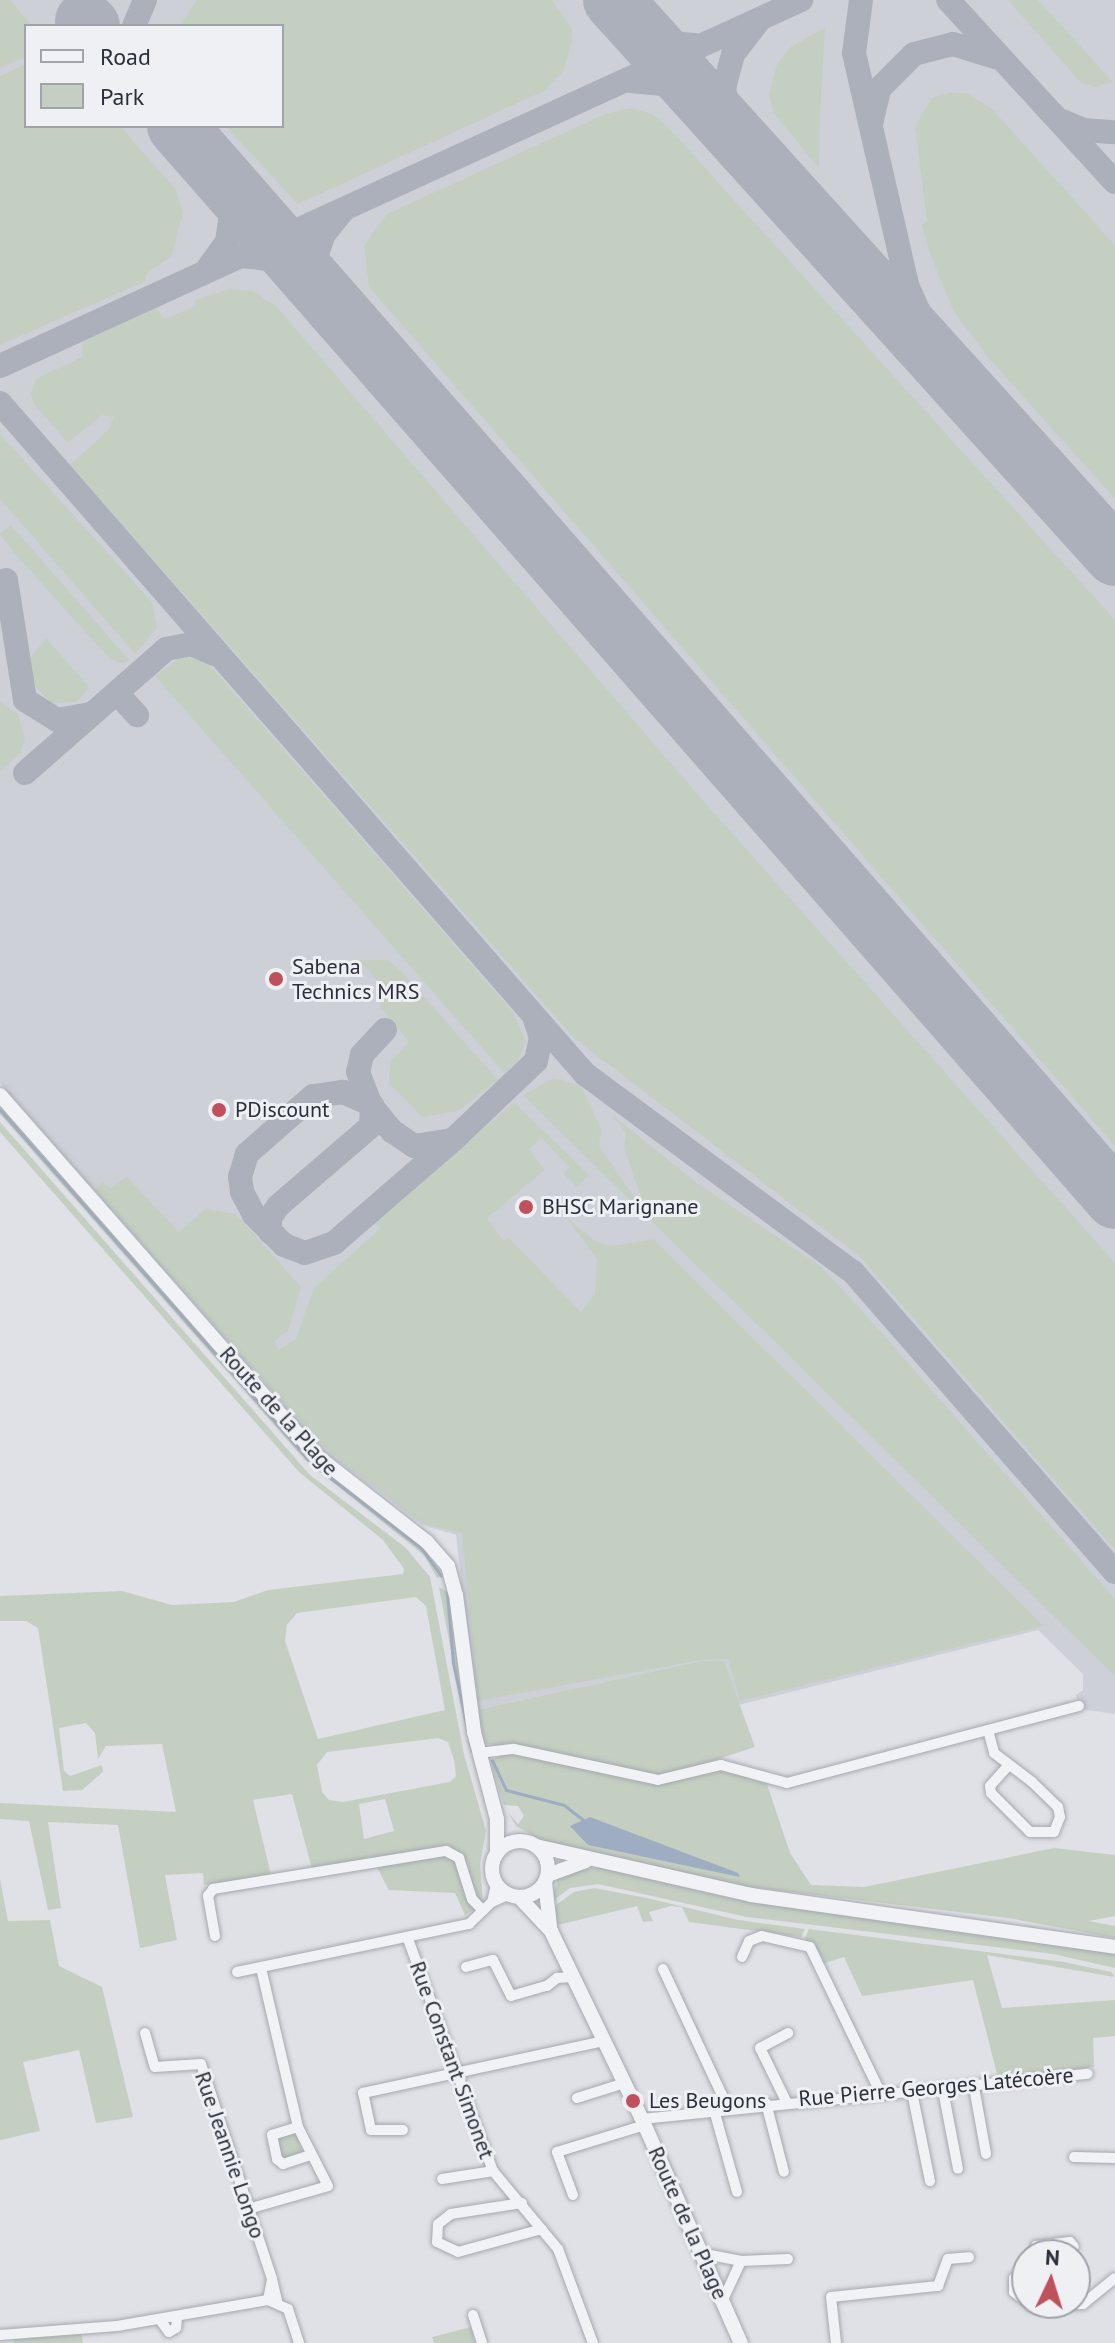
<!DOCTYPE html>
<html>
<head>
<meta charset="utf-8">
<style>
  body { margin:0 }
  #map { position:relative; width:1115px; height:2343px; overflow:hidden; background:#dfe1e6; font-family:"PT Sans",sans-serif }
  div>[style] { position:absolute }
  .built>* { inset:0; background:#cdd0d7 }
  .green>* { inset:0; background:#c4cfc1 }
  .water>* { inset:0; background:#9eadc2 }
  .stream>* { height:3px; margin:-1.5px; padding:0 1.5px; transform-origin:1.5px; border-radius:1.5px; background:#9eadc2 }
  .taxiway>* { height:24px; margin:-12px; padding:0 12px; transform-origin:12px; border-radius:12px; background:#acb0ba }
  .runway>* { height:60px; margin:-30px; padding:0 30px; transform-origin:30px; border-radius:30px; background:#acb0ba }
  .roads { filter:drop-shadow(0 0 2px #a5a8af) drop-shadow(0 0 2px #a5a8af) }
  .minor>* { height:10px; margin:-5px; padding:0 5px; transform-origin:5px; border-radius:5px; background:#f1f2f5 }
  .tertiary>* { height:14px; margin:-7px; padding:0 7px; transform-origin:7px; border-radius:7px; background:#f1f2f5 }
  .tertiary>.ring { margin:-7px; padding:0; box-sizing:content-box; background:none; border:14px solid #f1f2f5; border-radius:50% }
  .dots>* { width:22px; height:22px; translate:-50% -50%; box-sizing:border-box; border:4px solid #eef0f4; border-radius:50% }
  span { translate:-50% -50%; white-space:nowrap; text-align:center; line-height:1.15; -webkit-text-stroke:6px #eef0f4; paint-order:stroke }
  .poi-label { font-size:22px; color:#2a2f3b }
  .left { translate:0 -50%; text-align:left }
  .street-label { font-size:22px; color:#2a2f3b }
  .legend { position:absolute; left:24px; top:24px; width:260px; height:104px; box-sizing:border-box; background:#eef0f4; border:2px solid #a0a3aa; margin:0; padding:10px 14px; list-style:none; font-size:24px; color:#2a2f3b }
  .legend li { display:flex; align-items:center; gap:16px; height:40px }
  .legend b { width:40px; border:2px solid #a0a3aa }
  .north { position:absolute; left:1011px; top:2239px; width:80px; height:80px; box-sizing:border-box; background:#eef0f4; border:2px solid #a0a3aa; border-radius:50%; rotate:4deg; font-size:22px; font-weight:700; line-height:32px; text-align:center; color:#2a2f3b }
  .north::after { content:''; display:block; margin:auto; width:28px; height:36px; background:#be515c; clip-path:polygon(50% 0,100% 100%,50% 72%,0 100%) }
</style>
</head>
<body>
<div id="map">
  <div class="built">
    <div style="clip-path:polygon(evenodd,0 0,1115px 0,1115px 1714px,1080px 1709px,1076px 1695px,1083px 1690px,1083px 1674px,1038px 1630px,739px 1705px,724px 1662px,701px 1661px,476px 1710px,456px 1535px,422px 1525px,318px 1446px,265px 1383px,269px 1379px,262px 1371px,257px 1375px,0 1083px,0 0,26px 26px,282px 26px,282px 126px,26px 126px,26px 26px)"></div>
  </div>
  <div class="green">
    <div style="clip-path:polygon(0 0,10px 0,32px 26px,26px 26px,26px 57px,0 68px)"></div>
    <div style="clip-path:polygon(197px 0,552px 0,572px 28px,572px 40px,564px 70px,544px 91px,298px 204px,225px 126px,282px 126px,282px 26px,179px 26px)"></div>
    <div style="clip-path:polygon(1008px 0,1038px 0,1113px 82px,1095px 87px,1081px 83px)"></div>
    <div style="clip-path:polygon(825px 28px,820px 114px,819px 169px,774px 113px,769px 95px,777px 64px,792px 46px)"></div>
    <div style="clip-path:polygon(26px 64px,26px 126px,120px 126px,175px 188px,183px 212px,172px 255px,145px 275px,146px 281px,0 345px,0 76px)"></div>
    <div style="clip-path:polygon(949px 93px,966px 93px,990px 107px,1115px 245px,1115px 499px,987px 356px,953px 310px,929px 251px,922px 225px,927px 221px,915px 126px,932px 98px)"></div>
    <div style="clip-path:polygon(630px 108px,652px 114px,668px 127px,1115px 620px,1115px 1146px,369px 287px,364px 246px,387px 214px,605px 114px)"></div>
    <div style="clip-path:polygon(229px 289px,253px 291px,276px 306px,706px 804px,1115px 1263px,1115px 1550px,859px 1256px,574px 1038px,70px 465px,108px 430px,114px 417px,102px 415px,68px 443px,34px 404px,31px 394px,36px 379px,82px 357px,83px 342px,157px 308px,164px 319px,196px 306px,195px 300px)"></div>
    <div style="clip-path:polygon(0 434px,152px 602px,157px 628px,135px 654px,0 499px)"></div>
    <div style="clip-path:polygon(11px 525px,129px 660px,123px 664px,109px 658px,16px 555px,0 534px)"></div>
    <div style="clip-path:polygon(46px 638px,89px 687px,77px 702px,51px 703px,32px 683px,30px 659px)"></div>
    <div style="clip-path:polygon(182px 656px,207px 662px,513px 1012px,526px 1042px,518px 1061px,504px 1073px,155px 676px)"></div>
    <div style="clip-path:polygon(0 702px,18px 714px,25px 739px,20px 754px,0 771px)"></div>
    <div style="clip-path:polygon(359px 960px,388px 960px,402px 972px,498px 1080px,458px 1111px,422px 1117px,389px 1084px,390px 1062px,409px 1042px,380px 1006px,385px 990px)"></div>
    <div style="clip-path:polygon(554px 1078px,581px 1086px,602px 1130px,599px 1145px,634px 1197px,643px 1202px,624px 1148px,626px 1133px,612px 1115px,697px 1183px,819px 1265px,858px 1306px,1115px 1599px,1115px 1676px,523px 1095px)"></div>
    <div style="clip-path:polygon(514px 1102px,589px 1175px,577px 1187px,564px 1174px,569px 1167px,542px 1138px,529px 1149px,545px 1170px,487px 1218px,504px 1241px,509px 1238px,581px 1312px,595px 1294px,597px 1259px,566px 1217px,596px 1242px,612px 1246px,654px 1239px,1043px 1626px,740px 1701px,728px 1659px,700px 1660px,478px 1701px,462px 1533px,423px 1524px,319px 1443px,95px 1190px,103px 1182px,111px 1188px,127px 1177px,179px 1232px,206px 1209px,236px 1214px,301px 1287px,288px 1331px,275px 1341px,278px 1350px,296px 1339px,314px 1288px,380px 1229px,376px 1223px)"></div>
    <div style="clip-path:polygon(0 1103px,329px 1473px,422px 1546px,443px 1576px,437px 1578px,424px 1555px,305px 1460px,0 1114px)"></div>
    <div style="clip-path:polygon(evenodd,0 1122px,310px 1475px,406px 1548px,430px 1577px,464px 1754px,486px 1831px,480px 1864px,483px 1903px,465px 1915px,455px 1893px,389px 1890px,372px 1858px,312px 1869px,292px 1794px,253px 1800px,271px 1875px,204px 1885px,203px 1873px,165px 1875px,177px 1940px,140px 1948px,118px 1825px,48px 1822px,61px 1908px,48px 1910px,29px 1821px,0 1819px,0 1803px,176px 1812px,162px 1744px,106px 1746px,98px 1759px,95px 1733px,86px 1723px,59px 1728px,64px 1771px,70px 1776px,102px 1765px,103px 1772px,82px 1790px,63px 1791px,38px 1628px,26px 1621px,0 1621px,0 1596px,122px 1591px,172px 1605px,234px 1602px,268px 1590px,403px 1574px,404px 1569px,383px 1540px,299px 1472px,0 1132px,0 1122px,416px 1597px,426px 1606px,445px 1710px,318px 1739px,285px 1641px,287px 1625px,297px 1613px,416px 1597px,0 1122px,438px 1738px,448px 1742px,454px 1760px,456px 1776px,450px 1782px,343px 1802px,329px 1800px,322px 1792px,317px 1765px,327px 1752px,438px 1738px,0 1122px,385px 1799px,394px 1831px,364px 1839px,359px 1804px,385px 1799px)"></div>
    <div style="clip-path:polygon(439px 1587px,449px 1593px,474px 1750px,470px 1752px)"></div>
    <div style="clip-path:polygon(701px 1661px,724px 1661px,755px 1747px,669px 1775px,653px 1775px,482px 1743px,476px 1710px)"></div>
    <div style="clip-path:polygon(507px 1752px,652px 1783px,720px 1769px,767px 1784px,790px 1853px,811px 1885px,864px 1887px,1054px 1848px,1115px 1855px,1115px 1916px,1089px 1921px,1115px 1926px,1115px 1938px,1008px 1918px,749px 1887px,547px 1843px,516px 1826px,508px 1812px,518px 1824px,524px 1816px,518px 1806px,504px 1805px,490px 1761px)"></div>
    <div style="clip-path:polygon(602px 1868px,738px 1900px,1115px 1953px,1115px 1968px,1053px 1954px,747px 1917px,598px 1884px,570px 1888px,551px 1902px,559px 1876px,575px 1869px)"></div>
    <div style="clip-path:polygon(0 1879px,8px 1921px,50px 1920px,59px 1966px,102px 1987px,133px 2117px,96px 2123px,79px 2050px,23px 2062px,40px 2131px,0 2140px)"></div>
    <div style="clip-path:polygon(594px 1888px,647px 1898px,738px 1920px,805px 1929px,801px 1937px,689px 1922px,682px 1907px,671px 1906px,649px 1912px,653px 1921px,643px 1922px,637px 1906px,558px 1925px,552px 1908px,574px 1892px)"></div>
    <div style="clip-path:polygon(809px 1929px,1064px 1962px,1111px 1972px,1115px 1977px,987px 1955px,1002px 2008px,1115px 2000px,1115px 2036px,1093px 2038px,1094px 2067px,998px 2078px,973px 1980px,862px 1996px,844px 1957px,822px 1964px,805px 1938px)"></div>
    <div style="clip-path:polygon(297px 2133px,302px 2154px,282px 2160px,275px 2137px)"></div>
    <div style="clip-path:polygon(471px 2327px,475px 2343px,434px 2343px,432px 2337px)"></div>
    <div style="clip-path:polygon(81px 2333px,83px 2343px,14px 2343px,13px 2337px)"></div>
  </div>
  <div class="water">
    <div style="clip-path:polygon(590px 1817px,738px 1873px,740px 1877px,588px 1845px,570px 1826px)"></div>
  </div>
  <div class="stream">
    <div style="left:0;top:1110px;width:469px;rotate:48.6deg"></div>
    <div style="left:310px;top:1462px;width:140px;rotate:37.8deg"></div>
    <div style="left:421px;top:1548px;width:34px;rotate:54deg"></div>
    <div style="left:447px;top:1593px;width:70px;rotate:85.1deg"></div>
    <div style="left:453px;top:1663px;width:90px;rotate:77.8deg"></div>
    <div style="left:492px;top:1760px;width:33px;rotate:65deg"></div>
    <div style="left:506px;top:1790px;width:60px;rotate:14.5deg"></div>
    <div style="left:564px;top:1805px;width:24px;rotate:38deg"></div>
  </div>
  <div class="taxiway">
    <div style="left:861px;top:0;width:53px;rotate:97.5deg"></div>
    <div style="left:854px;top:53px;width:238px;rotate:77.1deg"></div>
    <div style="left:907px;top:285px;width:57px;rotate:66.1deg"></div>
    <div style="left:930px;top:337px;width:85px;rotate:54.1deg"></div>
    <div style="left:948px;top:0;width:247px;rotate:47.5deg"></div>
    <div style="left:632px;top:21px;width:35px;rotate:37deg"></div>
    <div style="left:660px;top:42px;width:37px;rotate:5deg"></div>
    <div style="left:134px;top:26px;width:28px;rotate:-67deg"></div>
    <div style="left:631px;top:81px;width:42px;rotate:5.4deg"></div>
    <div style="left:673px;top:85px;width:32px;rotate:28deg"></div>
    <div style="left:701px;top:100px;width:25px;rotate:45deg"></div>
    <div style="left:872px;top:120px;width:32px;rotate:-77deg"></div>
    <div style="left:879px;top:89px;width:49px;rotate:-45deg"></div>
    <div style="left:914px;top:54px;width:40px;rotate:-14.4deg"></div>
    <div style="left:953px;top:44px;width:44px;rotate:17.2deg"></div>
    <div style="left:1060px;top:120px;width:25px;rotate:23deg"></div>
    <div style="left:1083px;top:130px;width:32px;rotate:4deg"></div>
    <div style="left:748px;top:153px;width:40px;rotate:-118deg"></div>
    <div style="left:729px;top:118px;width:30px;rotate:-99deg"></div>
    <div style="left:724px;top:88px;width:35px;rotate:-75deg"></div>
    <div style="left:733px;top:54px;width:39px;rotate:-52deg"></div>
    <div style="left:243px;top:256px;width:40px;rotate:7.1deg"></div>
    <div style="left:283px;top:261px;width:41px;rotate:36deg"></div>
    <div style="left:208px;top:268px;width:32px;rotate:-54deg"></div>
    <div style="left:227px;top:242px;width:30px;rotate:-82deg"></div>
    <div style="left:231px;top:212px;width:29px;rotate:-104deg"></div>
    <div style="left:224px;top:184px;width:24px;rotate:-125deg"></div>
    <div style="left:327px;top:298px;width:17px;rotate:-118deg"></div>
    <div style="left:319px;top:283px;width:29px;rotate:-94deg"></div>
    <div style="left:317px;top:254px;width:21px;rotate:-71deg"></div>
    <div style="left:324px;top:234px;width:28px;rotate:-51deg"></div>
    <div style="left:0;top:366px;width:881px;rotate:-24.56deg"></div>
    <div style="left:0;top:403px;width:890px;rotate:48.92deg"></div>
    <div style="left:585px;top:1074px;width:333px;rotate:36.5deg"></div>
    <div style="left:853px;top:1272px;width:398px;rotate:48.9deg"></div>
    <div style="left:6px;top:580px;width:121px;rotate:81deg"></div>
    <div style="left:25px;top:700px;width:38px;rotate:32deg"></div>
    <div style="left:57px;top:720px;width:35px;rotate:-10deg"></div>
    <div style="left:117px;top:693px;width:30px;rotate:48deg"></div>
    <div style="left:25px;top:773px;width:188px;rotate:-41.3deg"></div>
    <div style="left:166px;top:649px;width:25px;rotate:-11deg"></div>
    <div style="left:191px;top:644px;width:26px;rotate:23deg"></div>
    <div style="left:385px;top:1030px;width:34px;rotate:133deg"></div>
    <div style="left:362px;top:1055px;width:17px;rotate:103deg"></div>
    <div style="left:358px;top:1072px;width:34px;rotate:69deg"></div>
    <div style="left:370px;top:1104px;width:35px;rotate:51deg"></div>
    <div style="left:392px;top:1131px;width:27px;rotate:34deg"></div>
    <div style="left:414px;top:1146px;width:38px;rotate:-9deg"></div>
    <div style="left:370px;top:1104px;width:30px;rotate:-156deg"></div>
    <div style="left:343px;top:1092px;width:30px;rotate:172deg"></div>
    <div style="left:313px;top:1096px;width:88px;rotate:138.7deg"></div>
    <div style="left:247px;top:1154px;width:24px;rotate:107deg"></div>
    <div style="left:240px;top:1177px;width:15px;rotate:82deg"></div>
    <div style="left:242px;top:1192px;width:26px;rotate:62deg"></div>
    <div style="left:254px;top:1215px;width:42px;rotate:45deg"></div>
    <div style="left:284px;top:1245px;width:22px;rotate:21deg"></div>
    <div style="left:305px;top:1253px;width:31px;rotate:-19deg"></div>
    <div style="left:334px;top:1243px;width:159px;rotate:-40.9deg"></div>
    <div style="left:454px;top:1139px;width:113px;rotate:-43.6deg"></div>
    <div style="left:536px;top:1061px;width:25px;rotate:-78deg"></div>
    <div style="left:541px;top:1037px;width:18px;rotate:-109deg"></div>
    <div style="left:270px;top:1232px;width:14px;rotate:-90deg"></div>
    <div style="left:270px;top:1218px;width:14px;rotate:-56deg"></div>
    <div style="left:278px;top:1206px;width:123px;rotate:-40.7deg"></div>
    <div style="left:371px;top:1126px;width:21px;rotate:-87deg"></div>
  </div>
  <div class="runway">
    <div style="left:613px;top:0;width:749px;rotate:47.92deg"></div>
    <div style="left:85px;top:21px;width:7px;rotate:45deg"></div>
    <div style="left:177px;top:126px;width:1425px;rotate:48.84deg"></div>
  </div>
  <div class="roads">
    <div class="minor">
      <div style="left:988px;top:1730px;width:24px;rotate:75deg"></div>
      <div style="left:994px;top:1753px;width:48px;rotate:37.3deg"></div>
      <div style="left:1032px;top:1782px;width:36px;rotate:44deg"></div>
      <div style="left:1058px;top:1807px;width:10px;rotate:79deg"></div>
      <div style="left:1060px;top:1817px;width:16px;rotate:112deg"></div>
      <div style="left:1054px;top:1832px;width:24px;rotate:180deg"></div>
      <div style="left:1030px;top:1832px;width:55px;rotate:-135deg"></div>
      <div style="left:991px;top:1793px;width:7px;rotate:-98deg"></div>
      <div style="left:990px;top:1786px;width:28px;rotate:-48deg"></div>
      <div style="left:479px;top:1753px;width:35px;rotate:-7deg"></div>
      <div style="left:514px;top:1749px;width:147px;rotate:12.1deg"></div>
      <div style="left:658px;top:1780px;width:65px;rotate:-13.4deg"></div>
      <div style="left:721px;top:1765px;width:68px;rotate:15.3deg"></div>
      <div style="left:787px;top:1783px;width:302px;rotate:-14.8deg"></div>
      <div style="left:496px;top:1885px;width:17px;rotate:103deg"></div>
      <div style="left:492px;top:1902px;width:17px;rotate:-24deg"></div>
      <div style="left:215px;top:1936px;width:41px;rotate:-99.9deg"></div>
      <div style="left:208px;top:1896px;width:9px;rotate:-54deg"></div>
      <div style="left:213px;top:1889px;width:236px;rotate:-9.3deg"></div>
      <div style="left:446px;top:1851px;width:15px;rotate:28deg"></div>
      <div style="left:459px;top:1858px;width:43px;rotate:72.4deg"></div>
      <div style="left:472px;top:1899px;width:16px;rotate:47deg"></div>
      <div style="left:408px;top:1939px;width:247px;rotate:69.9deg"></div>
      <div style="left:493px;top:2171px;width:102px;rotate:50.2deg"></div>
      <div style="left:558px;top:2249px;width:100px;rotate:69.6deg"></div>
      <div style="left:742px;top:1957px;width:17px;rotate:-66deg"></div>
      <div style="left:749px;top:1941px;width:14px;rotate:-21deg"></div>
      <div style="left:762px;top:1936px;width:49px;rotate:12.9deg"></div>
      <div style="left:810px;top:1947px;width:163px;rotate:64.2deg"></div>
      <div style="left:466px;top:1967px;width:28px;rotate:-15deg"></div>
      <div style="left:493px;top:1960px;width:40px;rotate:63.4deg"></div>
      <div style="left:511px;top:1996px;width:37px;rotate:-16deg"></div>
      <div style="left:547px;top:1986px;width:13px;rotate:-39deg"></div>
      <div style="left:557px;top:1978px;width:17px;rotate:-3deg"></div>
      <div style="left:663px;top:1969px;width:153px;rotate:64.9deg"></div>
      <div style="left:237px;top:1972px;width:237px;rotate:-11.7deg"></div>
      <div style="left:469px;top:1924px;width:32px;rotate:-44deg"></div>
      <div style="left:145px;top:2033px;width:35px;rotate:74deg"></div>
      <div style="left:155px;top:2067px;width:46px;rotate:-3.7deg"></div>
      <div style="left:201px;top:2064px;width:226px;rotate:71.7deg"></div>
      <div style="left:974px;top:2087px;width:68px;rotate:79.8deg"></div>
      <div style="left:943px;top:2090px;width:80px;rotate:79.2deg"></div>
      <div style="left:912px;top:2092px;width:91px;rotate:78.6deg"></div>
      <div style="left:577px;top:2098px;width:50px;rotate:-17.4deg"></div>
      <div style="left:786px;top:2101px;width:59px;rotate:-116.1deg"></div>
      <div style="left:760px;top:2048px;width:32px;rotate:-28deg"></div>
      <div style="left:766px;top:2103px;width:71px;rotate:75.4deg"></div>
      <div style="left:714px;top:2110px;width:85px;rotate:74.3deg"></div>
      <div style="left:642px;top:2119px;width:448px;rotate:-5.8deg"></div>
      <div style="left:298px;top:2127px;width:27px;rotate:163deg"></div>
      <div style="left:272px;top:2135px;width:25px;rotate:78deg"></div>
      <div style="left:277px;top:2159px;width:8px;rotate:40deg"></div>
      <div style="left:283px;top:2164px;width:29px;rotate:-18deg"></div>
      <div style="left:403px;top:2130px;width:32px;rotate:180deg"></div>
      <div style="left:371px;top:2130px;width:38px;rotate:-102deg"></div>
      <div style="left:363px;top:2093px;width:247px;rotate:-12.2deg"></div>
      <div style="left:1074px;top:2157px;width:41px;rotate:1.4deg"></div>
      <div style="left:442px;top:2179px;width:52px;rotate:-8.9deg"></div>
      <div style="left:573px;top:2195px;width:46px;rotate:-110.4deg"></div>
      <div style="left:557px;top:2152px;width:92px;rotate:-17.1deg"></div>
      <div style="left:522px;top:2203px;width:72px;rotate:171.2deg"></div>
      <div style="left:451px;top:2214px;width:16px;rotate:142deg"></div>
      <div style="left:438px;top:2224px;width:18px;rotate:93deg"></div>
      <div style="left:437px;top:2242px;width:23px;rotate:25deg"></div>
      <div style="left:458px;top:2252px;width:87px;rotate:-15.3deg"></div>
      <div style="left:248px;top:2209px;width:83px;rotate:-16deg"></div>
      <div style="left:328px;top:2186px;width:66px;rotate:-117deg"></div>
      <div style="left:298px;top:2127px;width:163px;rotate:-103.1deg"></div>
      <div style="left:700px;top:2253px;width:42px;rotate:11deg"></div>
      <div style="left:741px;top:2261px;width:47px;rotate:-2.4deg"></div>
      <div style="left:1036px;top:2255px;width:9px;rotate:-90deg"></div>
      <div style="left:1036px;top:2246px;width:34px;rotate:-7deg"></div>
      <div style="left:1070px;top:2242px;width:6px;rotate:51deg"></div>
      <div style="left:1027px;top:2272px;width:14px;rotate:155deg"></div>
      <div style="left:1014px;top:2278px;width:14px;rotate:90deg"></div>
      <div style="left:1014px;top:2292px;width:23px;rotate:38deg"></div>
      <div style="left:1032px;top:2306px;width:51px;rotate:-2.2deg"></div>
      <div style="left:1083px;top:2304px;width:41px;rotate:-39.1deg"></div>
      <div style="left:268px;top:2300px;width:21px;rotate:-79deg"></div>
      <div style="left:272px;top:2279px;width:23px;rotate:77deg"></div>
      <div style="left:722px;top:2302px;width:45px;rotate:-65.1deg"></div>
      <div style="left:473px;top:2315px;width:29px;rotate:72deg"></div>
      <div style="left:160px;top:2320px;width:15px;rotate:53deg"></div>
      <div style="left:169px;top:2332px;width:8px;rotate:-30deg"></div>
      <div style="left:176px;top:2328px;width:10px;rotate:-84deg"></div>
      <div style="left:0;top:2335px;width:117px;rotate:-4.4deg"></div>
      <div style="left:117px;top:2326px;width:153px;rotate:-9.8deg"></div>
      <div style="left:268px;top:2300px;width:22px;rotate:24deg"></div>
      <div style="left:288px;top:2309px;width:36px;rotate:72deg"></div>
      <div style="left:836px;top:2343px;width:46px;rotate:-96.2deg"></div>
      <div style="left:831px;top:2297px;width:108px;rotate:-5.9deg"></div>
      <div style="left:938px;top:2286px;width:29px;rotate:-70deg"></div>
      <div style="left:948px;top:2259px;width:21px;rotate:-5deg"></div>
    </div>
    <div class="tertiary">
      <div style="left:0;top:1095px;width:480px;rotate:48.7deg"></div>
      <div style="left:317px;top:1456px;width:140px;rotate:38deg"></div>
      <div style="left:427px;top:1542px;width:32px;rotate:49deg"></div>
      <div style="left:448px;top:1566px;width:30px;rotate:75deg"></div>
      <div style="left:456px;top:1595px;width:138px;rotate:82.5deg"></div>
      <div style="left:474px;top:1732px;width:90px;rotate:75.2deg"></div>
      <div style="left:497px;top:1819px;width:34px;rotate:90deg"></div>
      <div class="ring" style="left:492px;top:1841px;width:42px;height:42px"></div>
      <div style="left:536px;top:1846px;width:221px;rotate:12.8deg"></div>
      <div style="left:751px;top:1895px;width:368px;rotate:8.1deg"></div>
      <div style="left:548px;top:1875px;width:40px;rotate:-20.2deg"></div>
      <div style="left:545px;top:1882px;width:44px;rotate:83.5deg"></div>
      <div style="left:519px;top:1897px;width:47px;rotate:46.7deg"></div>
      <div style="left:551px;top:1931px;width:209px;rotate:64.2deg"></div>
      <div style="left:642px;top:2119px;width:245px;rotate:66.2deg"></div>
    </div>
  </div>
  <div class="dots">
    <div style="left:276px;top:979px;background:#be515c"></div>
    <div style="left:219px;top:1110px;background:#be515c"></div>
    <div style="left:526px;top:1207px;background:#be515c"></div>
    <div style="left:633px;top:2101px;background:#be515c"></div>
  </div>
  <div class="poi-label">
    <span class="left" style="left:292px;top:979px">Sabena<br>Technics MRS</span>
    <span class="left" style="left:235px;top:1110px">PDiscount</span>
    <span class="left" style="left:542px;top:1207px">BHSC Marignane</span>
    <span class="left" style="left:649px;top:2101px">Les Beugons</span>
  </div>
  <div class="street-label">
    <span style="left:279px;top:1411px;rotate:48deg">Route de la Plage</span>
    <span style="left:452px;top:2060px;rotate:70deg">Rue Constant Simonet</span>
    <span style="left:936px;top:2087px;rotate:-5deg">Rue Pierre Georges Latécoère</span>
    <span style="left:230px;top:2155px;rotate:71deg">Rue Jeannie Longo</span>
    <span style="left:688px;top:2223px;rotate:66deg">Route de la Plage</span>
  </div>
  <ul class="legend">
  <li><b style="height:10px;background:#f1f2f5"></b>Road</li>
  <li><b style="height:22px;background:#c4cfc1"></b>Park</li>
  </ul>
  <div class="north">N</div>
</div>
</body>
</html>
